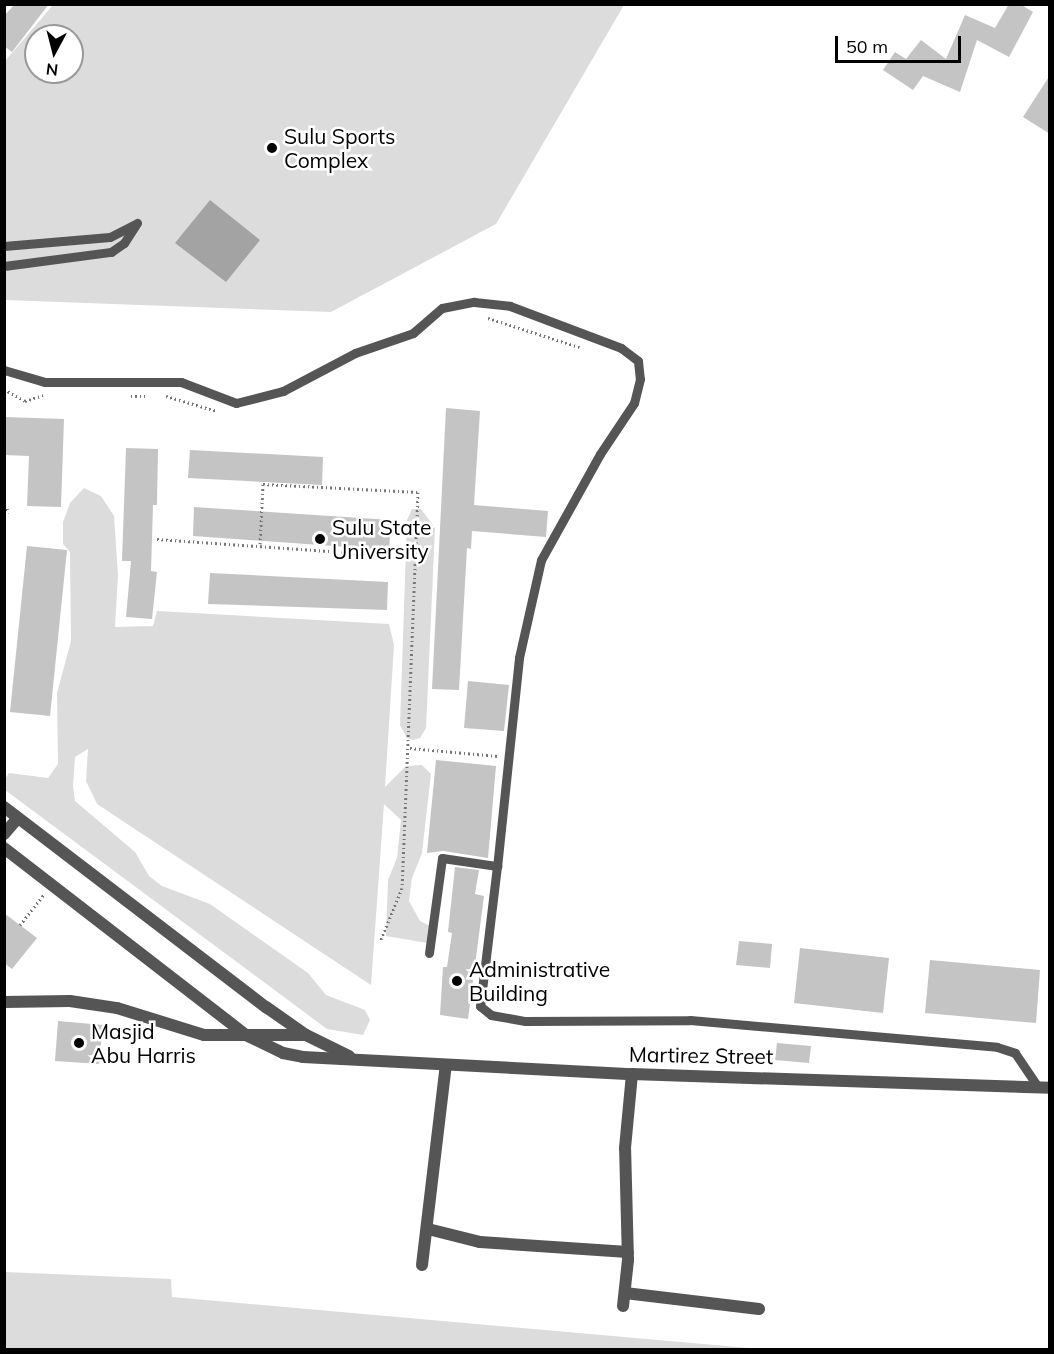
<!DOCTYPE html>
<html>
<head>
<meta charset="utf-8">
<style>
  body { margin:0 }
  #map { position:relative; width:1054px; height:1354px; overflow:hidden; background:#fff; font-family:Mulish,sans-serif }
  div>[style] { position:absolute }
  .green>* { inset:0; background:#dcdcdc }
  .water>* { inset:0; background:#a3a3a3 }
  .building>* { inset:0; background:#c4c4c4 }
  .path>* { height:3px; margin-top:-1.5px; transform-origin:0; background:repeating-linear-gradient(90deg,#777 0 1.5px,transparent 0 4.5px) }
  .service>* { height:9px; margin:-4.5px; padding:0 4.5px; transform-origin:4.5px; border-radius:4.5px; background:#555 }
  .minor>* { height:12px; margin:-6px; padding:0 6px; transform-origin:6px; border-radius:6px; background:#555 }
  .dots>* { width:16px; height:16px; translate:-50% -50%; box-sizing:border-box; border:3px solid #fff; border-radius:50% }
  span { translate:-50% -50%; white-space:nowrap; text-align:center; line-height:1.15; -webkit-text-stroke:5px #fff; paint-order:stroke }
  .poi-label { font-size:21px; color:#000 }
  .left { translate:0 -50%; text-align:left }
  .street-label { font-size:21px; color:#000 }
  .frame { position:absolute; inset:0; border:6px solid #000; pointer-events:none }
  .north { position:absolute; left:24px; top:24px; width:60px; height:60px; box-sizing:border-box; background:#fff; border:2px solid #999; border-radius:50%; rotate:187deg; font-size:16px; font-weight:700; line-height:24px; text-align:center; color:#000 }
  .north::after { content:''; display:block; margin:auto; width:21px; height:27px; background:#000; clip-path:polygon(50% 0,100% 100%,50% 72%,0 100%) }
  .scale { position:absolute; left:835px; top:36px; width:126px; height:27px; box-sizing:border-box; border:3px solid #000; border-top:0; padding-left:8px; font-size:18px; line-height:21px; white-space:nowrap; color:#000; -webkit-text-stroke:4px #fff; paint-order:stroke }
</style>
</head>
<body>
<div id="map">
  <div class="green">
    <div style="clip-path:polygon(evenodd,53px 5px,624px 5px,496px 224px,331px 312px,5px 300px,5px 61px,53px 5px,36px 36px,72px 36px,72px 72px,36px 72px,36px 36px)"></div>
    <div style="clip-path:polygon(84px 488px,101px 496px,114px 516px,118px 575px,115px 627px,153px 626px,157px 611px,389px 624px,394px 645px,385px 787px,406px 766px,422px 765px,431px 774px,422px 853px,412px 878px,409px 901px,420px 921px,434px 928px,433px 944px,386px 936px,388px 880px,397px 858px,401px 820px,384px 804px,371px 985px,97px 804px,86px 781px,88px 749px,75px 757px,73px 786px,75px 801px,135px 852px,149px 876px,162px 886px,210px 904px,308px 973px,326px 995px,365px 1010px,370px 1020px,363px 1035px,327px 1029px,5px 790px,5px 779px,9px 773px,48px 778px,58px 764px,57px 693px,71px 641px,70px 552px,63px 544px,63px 522px,70px 503px)"></div>
    <div style="clip-path:polygon(412px 509px,421px 509px,435px 528px,426px 728px,420px 738px,413px 740px,407px 738px,400px 725px,407px 520px)"></div>
    <div style="clip-path:polygon(5px 1272px,171px 1279px,172px 1297px,760px 1349px,5px 1349px)"></div>
  </div>
  <div class="water">
    <div style="clip-path:polygon(210px 200px,260px 240px,226px 282px,175px 243px)"></div>
  </div>
  <div class="building">
    <div style="clip-path:polygon(15px 4px,49px 4px,12px 52px,4px 46px,4px 16px)"></div>
    <div style="clip-path:polygon(1009px 4px,1020px 4px,1033px 12px,1009px 57px,977px 40px,960px 92px,923px 76px,913px 90px,883px 70px,895px 52px,906px 59px,921px 40px,946px 59px,965px 15px,995px 28px)"></div>
    <div style="clip-path:polygon(1050px 75px,1050px 134px,1023px 117px)"></div>
    <div style="clip-path:polygon(446px 408px,480px 411px,474px 505px,548px 511px,546px 537px,472px 531px,471px 549px,467px 548px,459px 690px,432px 689px)"></div>
    <div style="clip-path:polygon(4px 417px,64px 419px,61px 507px,27px 506px,29px 456px,4px 455px)"></div>
    <div style="clip-path:polygon(126px 448px,158px 449px,157px 505px,153px 505px,151px 571px,157px 572px,152px 619px,126px 617px,131px 561px,122px 561px)"></div>
    <div style="clip-path:polygon(190px 450px,323px 457px,322px 485px,188px 478px)"></div>
    <div style="clip-path:polygon(194px 507px,391px 520px,389px 550px,193px 536px)"></div>
    <div style="clip-path:polygon(27px 546px,67px 550px,50px 716px,10px 712px)"></div>
    <div style="clip-path:polygon(210px 573px,388px 582px,387px 610px,208px 604px)"></div>
    <div style="clip-path:polygon(468px 681px,509px 685px,504px 731px,464px 728px)"></div>
    <div style="clip-path:polygon(436px 760px,496px 766px,488px 858px,443px 851px,427px 853px)"></div>
    <div style="clip-path:polygon(455px 867px,479px 870px,475px 894px,484px 896px,468px 1019px,440px 1015px,443px 967px,447px 967px,452px 933px,448px 932px)"></div>
    <div style="clip-path:polygon(4px 913px,37px 938px,12px 969px,4px 963px)"></div>
    <div style="clip-path:polygon(739px 941px,772px 944px,770px 968px,736px 965px)"></div>
    <div style="clip-path:polygon(800px 948px,889px 958px,883px 1013px,794px 1003px)"></div>
    <div style="clip-path:polygon(930px 960px,1040px 970px,1036px 1023px,925px 1013px)"></div>
    <div style="clip-path:polygon(58px 1021px,103px 1025px,99px 1064px,55px 1061px)"></div>
    <div style="clip-path:polygon(777px 1043px,811px 1046px,809px 1063px,775px 1060px)"></div>
  </div>
  <div class="path">
    <div style="left:488px;top:318px;width:96px;rotate:17.7deg"></div>
    <div style="left:4px;top:389px;width:24px;rotate:30deg"></div>
    <div style="left:25px;top:401px;width:19px;rotate:-18deg"></div>
    <div style="left:131px;top:396px;width:14px"></div>
    <div style="left:166px;top:396px;width:53px;rotate:16.4deg"></div>
    <div style="left:4px;top:505px;width:9px;rotate:54deg"></div>
    <div style="left:157px;top:539px;width:257px;rotate:4deg"></div>
    <div style="left:260px;top:544px;width:60px;rotate:-87.1deg"></div>
    <div style="left:263px;top:484px;width:155px;rotate:3deg"></div>
    <div style="left:418px;top:492px;width:396px;rotate:92.3deg"></div>
    <div style="left:402px;top:888px;width:58px;rotate:112.2deg"></div>
    <div style="left:410px;top:748px;width:88px;rotate:5.2deg"></div>
    <div style="left:20px;top:925px;width:39px;rotate:-52deg"></div>
  </div>
  <div class="service">
    <div style="left:4px;top:246px;width:106px;rotate:-4.9deg"></div>
    <div style="left:110px;top:237px;width:28px;rotate:-27deg"></div>
    <div style="left:4px;top:266px;width:108px;rotate:-7.5deg"></div>
    <div style="left:111px;top:252px;width:16px;rotate:-35deg"></div>
    <div style="left:124px;top:243px;width:24px;rotate:-57deg"></div>
    <div style="left:4px;top:370px;width:43px;rotate:16.3deg"></div>
    <div style="left:45px;top:382px;width:136px"></div>
    <div style="left:181px;top:382px;width:59px;rotate:20.9deg"></div>
    <div style="left:236px;top:403px;width:49px;rotate:-14.3deg"></div>
    <div style="left:283px;top:391px;width:81px;rotate:-27.8deg"></div>
    <div style="left:355px;top:353px;width:61px;rotate:-19deg"></div>
    <div style="left:413px;top:333px;width:38px;rotate:-41deg"></div>
    <div style="left:442px;top:308px;width:33px;rotate:-11deg"></div>
    <div style="left:474px;top:302px;width:36px;rotate:6deg"></div>
    <div style="left:510px;top:306px;width:119px;rotate:20.7deg"></div>
    <div style="left:621px;top:348px;width:21px;rotate:37deg"></div>
    <div style="left:638px;top:361px;width:18px;rotate:84deg"></div>
    <div style="left:640px;top:379px;width:25px;rotate:104deg"></div>
    <div style="left:634px;top:403px;width:61px;rotate:123.7deg"></div>
    <div style="left:600px;top:454px;width:121px;rotate:119.1deg"></div>
    <div style="left:541px;top:560px;width:100px;rotate:102.7deg"></div>
    <div style="left:519px;top:658px;width:209px;rotate:96deg"></div>
    <div style="left:429px;top:953px;width:96px;rotate:-82.2deg"></div>
    <div style="left:442px;top:858px;width:56px;rotate:8.3deg"></div>
    <div style="left:497px;top:866px;width:141px;rotate:96.9deg"></div>
    <div style="left:480px;top:1006px;width:14px;rotate:39deg"></div>
    <div style="left:491px;top:1015px;width:35px;rotate:10deg"></div>
    <div style="left:525px;top:1021px;width:165px;rotate:-0.3deg"></div>
    <div style="left:690px;top:1020px;width:308px;rotate:5deg"></div>
    <div style="left:997px;top:1047px;width:19px;rotate:18deg"></div>
    <div style="left:1015px;top:1053px;width:41px;rotate:55.9deg"></div>
  </div>
  <div class="minor">
    <div style="left:4px;top:807px;width:330px;rotate:37.4deg"></div>
    <div style="left:266px;top:1007px;width:49px;rotate:35deg"></div>
    <div style="left:306px;top:1035px;width:48px;rotate:26deg"></div>
    <div style="left:4px;top:834px;width:21px;rotate:-49deg"></div>
    <div style="left:4px;top:848px;width:306px;rotate:37.7deg"></div>
    <div style="left:246px;top:1035px;width:41px;rotate:25.9deg"></div>
    <div style="left:283px;top:1053px;width:20px;rotate:11deg"></div>
    <div style="left:303px;top:1057px;width:329px;rotate:3deg"></div>
    <div style="left:632px;top:1074px;width:418px;rotate:1.9deg"></div>
    <div style="left:4px;top:1002px;width:66px;rotate:-0.9deg"></div>
    <div style="left:70px;top:1001px;width:48px;rotate:8.5deg"></div>
    <div style="left:117px;top:1008px;width:91px;rotate:17.2deg"></div>
    <div style="left:204px;top:1035px;width:102px"></div>
    <div style="left:428px;top:1229px;width:54px;rotate:14deg"></div>
    <div style="left:480px;top:1242px;width:148px;rotate:3.9deg"></div>
    <div style="left:422px;top:1265px;width:201px;rotate:-83.2deg"></div>
    <div style="left:625px;top:1293px;width:135px;rotate:6.8deg"></div>
    <div style="left:623px;top:1306px;width:46px;rotate:-83.8deg"></div>
    <div style="left:628px;top:1260px;width:112px;rotate:-91.5deg"></div>
    <div style="left:625px;top:1148px;width:74px;rotate:-84.6deg"></div>
  </div>
  <div class="dots">
    <div style="left:272px;top:148px;background:#000"></div>
    <div style="left:320px;top:539px;background:#000"></div>
    <div style="left:457px;top:981px;background:#000"></div>
    <div style="left:79px;top:1043px;background:#000"></div>
  </div>
  <div class="poi-label">
    <span class="left" style="left:284px;top:148px">Sulu Sports<br>Complex</span>
    <span class="left" style="left:332px;top:539px">Sulu State<br>University</span>
    <span class="left" style="left:469px;top:981px">Administrative<br>Building</span>
    <span class="left" style="left:91px;top:1043px">Masjid<br>Abu Harris</span>
  </div>
  <div class="street-label">
    <span style="left:701px;top:1055px;rotate:1deg">Martirez Street</span>
  </div>
  <div class="frame"></div>
  <div class="north">N</div>
  <div class="scale">50 m</div>
</div>
</body>
</html>
